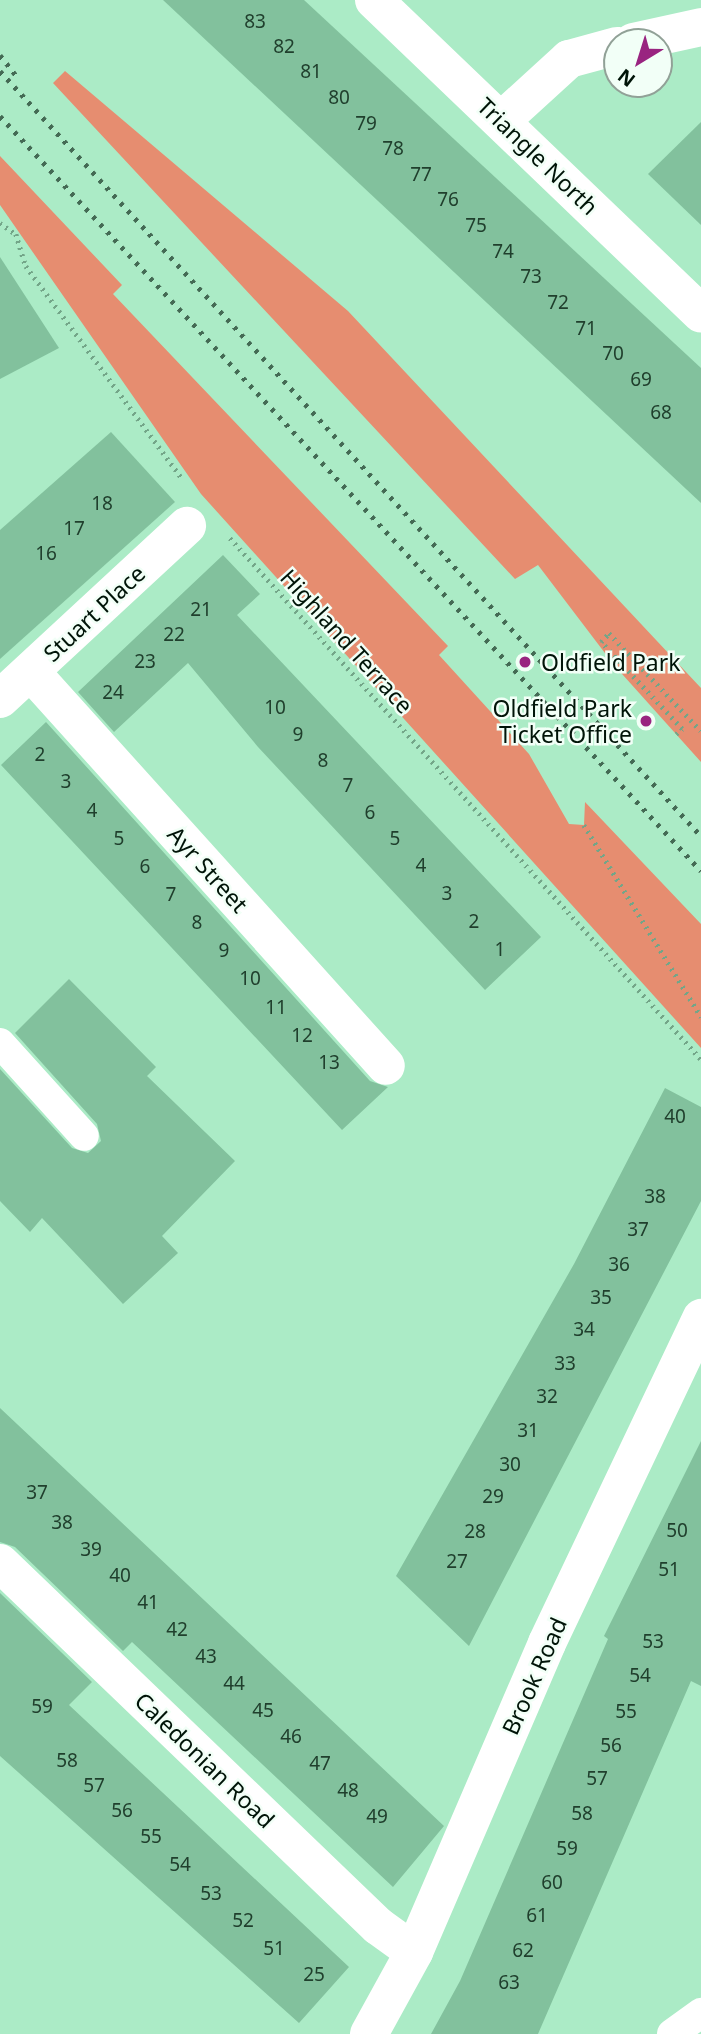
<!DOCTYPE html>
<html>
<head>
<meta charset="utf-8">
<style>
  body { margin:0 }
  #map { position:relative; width:701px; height:2034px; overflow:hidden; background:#abebc6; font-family:"Noto Sans",sans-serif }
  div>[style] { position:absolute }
  .green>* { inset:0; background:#e68d70 }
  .building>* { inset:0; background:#82c19d }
  .path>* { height:4.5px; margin-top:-2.25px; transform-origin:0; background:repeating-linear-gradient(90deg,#73a588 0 2px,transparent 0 7px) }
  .service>* { height:30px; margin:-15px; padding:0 15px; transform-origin:15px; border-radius:15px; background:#fff }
  .minor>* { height:38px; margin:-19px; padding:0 19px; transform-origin:19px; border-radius:19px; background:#fff }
  .rail>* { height:5px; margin-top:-2.5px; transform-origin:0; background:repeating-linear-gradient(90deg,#446a54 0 3.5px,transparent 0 10.5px) }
  .dots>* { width:19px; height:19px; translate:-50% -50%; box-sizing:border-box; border:4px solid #f2fff7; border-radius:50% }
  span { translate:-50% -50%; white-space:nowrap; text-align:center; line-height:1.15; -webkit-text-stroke:5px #f2fff7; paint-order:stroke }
  .number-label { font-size:19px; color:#203f2d }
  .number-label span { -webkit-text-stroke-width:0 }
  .street-label { font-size:23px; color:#001408 }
  .poi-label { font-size:23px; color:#001408 }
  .left { translate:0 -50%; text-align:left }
  .right { translate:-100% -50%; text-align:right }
  .north { position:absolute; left:603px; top:28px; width:70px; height:70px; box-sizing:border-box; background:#f2fff7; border:2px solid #91a197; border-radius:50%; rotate:218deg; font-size:19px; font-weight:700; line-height:28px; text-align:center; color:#001408 }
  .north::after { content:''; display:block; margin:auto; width:24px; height:32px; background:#992480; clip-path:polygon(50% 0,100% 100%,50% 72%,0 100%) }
</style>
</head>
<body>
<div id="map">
  <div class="green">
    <div style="clip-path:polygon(65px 71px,348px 311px,701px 688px,701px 762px,614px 665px,538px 565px,515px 579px,53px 83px)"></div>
    <div style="clip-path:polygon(0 156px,122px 285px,113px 294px,448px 646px,439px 655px,529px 754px,569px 824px,584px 825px,585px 802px,701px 924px,701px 1048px,201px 494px,0 205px)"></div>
  </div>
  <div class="building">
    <div style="clip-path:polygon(163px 0,304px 0,701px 368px,701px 503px)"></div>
    <div style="clip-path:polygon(701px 122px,701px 225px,648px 174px)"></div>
    <div style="clip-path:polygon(0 257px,59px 348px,0 379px)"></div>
    <div style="clip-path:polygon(111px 432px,175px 502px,0 659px,0 530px)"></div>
    <div style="clip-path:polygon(223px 555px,260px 594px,237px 615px,541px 937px,485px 990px,258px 747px,188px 663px,114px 732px,78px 692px)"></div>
    <div style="clip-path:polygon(46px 722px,370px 1081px,388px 1087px,342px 1130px,1px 765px)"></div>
    <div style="clip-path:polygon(69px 979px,156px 1067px,147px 1076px,235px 1161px,162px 1236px,178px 1253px,123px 1304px,42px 1218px,30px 1232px,0 1201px,0 1069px,72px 1148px,88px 1153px,101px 1141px,97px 1124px,15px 1033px)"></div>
    <div style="clip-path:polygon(665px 1088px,701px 1107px,701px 1201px,469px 1646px,396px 1576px,574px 1264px)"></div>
    <div style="clip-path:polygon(0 1408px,444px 1826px,393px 1887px,132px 1642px,123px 1651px,15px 1547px,0 1542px)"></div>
    <div style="clip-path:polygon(701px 1441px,701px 1686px,691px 1681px,538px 2034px,431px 2034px,460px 1981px,608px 1639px,604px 1636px)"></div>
    <div style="clip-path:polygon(0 1593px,92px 1682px,69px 1705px,349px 1967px,299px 2023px,0 1756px)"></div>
  </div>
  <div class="path">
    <div style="left:0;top:223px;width:19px;rotate:35deg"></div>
    <div style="left:16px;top:234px;width:34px;rotate:73deg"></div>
    <div style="left:26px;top:266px;width:265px;rotate:53.7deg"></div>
    <div style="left:230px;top:538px;width:702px;rotate:47.89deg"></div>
    <div style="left:676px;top:734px;width:8px;rotate:-40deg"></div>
    <div style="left:682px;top:729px;width:119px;rotate:-133deg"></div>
    <div style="left:601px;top:642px;width:12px;rotate:-48deg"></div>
    <div style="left:609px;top:633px;width:134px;rotate:46.8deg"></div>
    <div style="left:584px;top:825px;width:225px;rotate:58.6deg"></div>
  </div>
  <div class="service">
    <div style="left:0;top:1043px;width:125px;rotate:47.9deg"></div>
    <div style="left:672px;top:2034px;width:36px;rotate:-36deg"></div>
  </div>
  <div class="minor">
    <div style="left:374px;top:0;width:453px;rotate:43.8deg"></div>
    <div style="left:633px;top:42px;width:70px;rotate:-12.4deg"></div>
    <div style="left:501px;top:121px;width:92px;rotate:-42.4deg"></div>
    <div style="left:569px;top:59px;width:50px;rotate:-15.2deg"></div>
    <div style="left:31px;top:672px;width:530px;rotate:47.98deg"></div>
    <div style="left:0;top:699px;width:255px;rotate:-42.8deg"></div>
    <div style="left:0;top:1563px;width:524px;rotate:43.84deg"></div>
    <div style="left:378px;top:1926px;width:44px;rotate:35.8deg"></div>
    <div style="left:369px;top:2034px;width:94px;rotate:-61.2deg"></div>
    <div style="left:414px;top:1952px;width:336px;rotate:-66.7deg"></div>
    <div style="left:547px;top:1643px;width:360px;rotate:-64.6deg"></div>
  </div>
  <div class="rail">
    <div style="left:0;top:55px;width:28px;rotate:52deg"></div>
    <div style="left:0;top:71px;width:1038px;rotate:47.5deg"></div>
    <div style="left:0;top:116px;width:1030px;rotate:47.12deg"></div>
  </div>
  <div class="dots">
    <div style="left:525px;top:662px;background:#992480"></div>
    <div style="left:646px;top:721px;background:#992480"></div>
  </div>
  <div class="number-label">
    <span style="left:255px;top:22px">83</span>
    <span style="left:284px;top:47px">82</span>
    <span style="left:311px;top:72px">81</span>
    <span style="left:339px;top:98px">80</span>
    <span style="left:366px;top:124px">79</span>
    <span style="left:393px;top:149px">78</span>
    <span style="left:421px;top:175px">77</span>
    <span style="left:448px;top:200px">76</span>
    <span style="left:476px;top:226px">75</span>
    <span style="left:503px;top:252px">74</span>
    <span style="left:531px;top:277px">73</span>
    <span style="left:558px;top:303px">72</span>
    <span style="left:586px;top:329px">71</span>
    <span style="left:613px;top:354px">70</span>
    <span style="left:641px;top:380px">69</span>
    <span style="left:661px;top:413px">68</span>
    <span style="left:102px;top:504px">18</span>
    <span style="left:74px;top:529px">17</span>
    <span style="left:46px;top:554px">16</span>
    <span style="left:201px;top:610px">21</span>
    <span style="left:174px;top:635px">22</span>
    <span style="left:145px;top:662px">23</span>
    <span style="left:113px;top:693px">24</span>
    <span style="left:275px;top:708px">10</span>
    <span style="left:298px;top:735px">9</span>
    <span style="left:40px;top:755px">2</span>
    <span style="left:323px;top:761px">8</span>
    <span style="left:66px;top:782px">3</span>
    <span style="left:348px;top:786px">7</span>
    <span style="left:92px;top:811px">4</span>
    <span style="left:370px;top:813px">6</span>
    <span style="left:119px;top:839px">5</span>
    <span style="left:395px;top:839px">5</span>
    <span style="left:421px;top:866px">4</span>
    <span style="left:145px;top:867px">6</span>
    <span style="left:447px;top:894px">3</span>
    <span style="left:171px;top:895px">7</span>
    <span style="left:474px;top:922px">2</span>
    <span style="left:197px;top:923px">8</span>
    <span style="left:500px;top:950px">1</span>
    <span style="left:224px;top:951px">9</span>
    <span style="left:250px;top:979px">10</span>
    <span style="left:276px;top:1008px">11</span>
    <span style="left:302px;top:1036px">12</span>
    <span style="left:329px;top:1063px">13</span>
    <span style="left:675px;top:1117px">40</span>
    <span style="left:655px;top:1197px">38</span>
    <span style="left:638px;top:1230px">37</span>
    <span style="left:619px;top:1265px">36</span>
    <span style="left:601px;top:1298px">35</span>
    <span style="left:584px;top:1330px">34</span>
    <span style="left:565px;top:1364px">33</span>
    <span style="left:547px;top:1397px">32</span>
    <span style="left:528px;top:1431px">31</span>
    <span style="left:510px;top:1465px">30</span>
    <span style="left:37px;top:1493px">37</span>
    <span style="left:493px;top:1497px">29</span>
    <span style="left:62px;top:1523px">38</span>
    <span style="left:677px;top:1531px">50</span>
    <span style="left:475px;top:1532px">28</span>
    <span style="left:91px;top:1550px">39</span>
    <span style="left:457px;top:1562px">27</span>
    <span style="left:669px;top:1570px">51</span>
    <span style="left:120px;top:1576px">40</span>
    <span style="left:148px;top:1603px">41</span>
    <span style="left:177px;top:1630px">42</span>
    <span style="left:653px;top:1642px">53</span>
    <span style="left:206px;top:1657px">43</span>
    <span style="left:640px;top:1676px">54</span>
    <span style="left:234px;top:1684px">44</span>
    <span style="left:42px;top:1707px">59</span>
    <span style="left:263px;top:1711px">45</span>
    <span style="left:626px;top:1712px">55</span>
    <span style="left:291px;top:1737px">46</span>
    <span style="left:611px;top:1746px">56</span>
    <span style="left:67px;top:1761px">58</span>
    <span style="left:320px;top:1764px">47</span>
    <span style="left:597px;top:1779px">57</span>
    <span style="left:94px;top:1786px">57</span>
    <span style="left:348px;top:1791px">48</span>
    <span style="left:122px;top:1811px">56</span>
    <span style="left:582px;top:1814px">58</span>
    <span style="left:377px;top:1817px">49</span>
    <span style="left:151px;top:1837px">55</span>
    <span style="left:567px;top:1849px">59</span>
    <span style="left:180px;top:1865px">54</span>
    <span style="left:552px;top:1883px">60</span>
    <span style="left:211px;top:1894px">53</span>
    <span style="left:537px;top:1916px">61</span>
    <span style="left:243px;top:1921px">52</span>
    <span style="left:274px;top:1949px">51</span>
    <span style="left:523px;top:1951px">62</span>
    <span style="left:314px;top:1975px">25</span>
    <span style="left:509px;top:1983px">63</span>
  </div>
  <div class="street-label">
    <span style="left:538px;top:156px;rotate:44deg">Triangle North</span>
    <span style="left:94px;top:613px;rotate:-43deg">Stuart Place</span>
    <span style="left:347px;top:641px;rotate:48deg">Highland Terrace</span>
    <span style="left:208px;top:869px;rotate:48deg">Ayr Street</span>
    <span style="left:534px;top:1676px;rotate:-66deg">Brook Road</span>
    <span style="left:205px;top:1760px;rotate:44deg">Caledonian Road</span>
  </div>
  <div class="poi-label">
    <span class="left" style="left:541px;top:662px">Oldfield Park</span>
    <span class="right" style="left:632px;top:721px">Oldfield Park<br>Ticket Office</span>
  </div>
  <div class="north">N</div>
</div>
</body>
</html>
